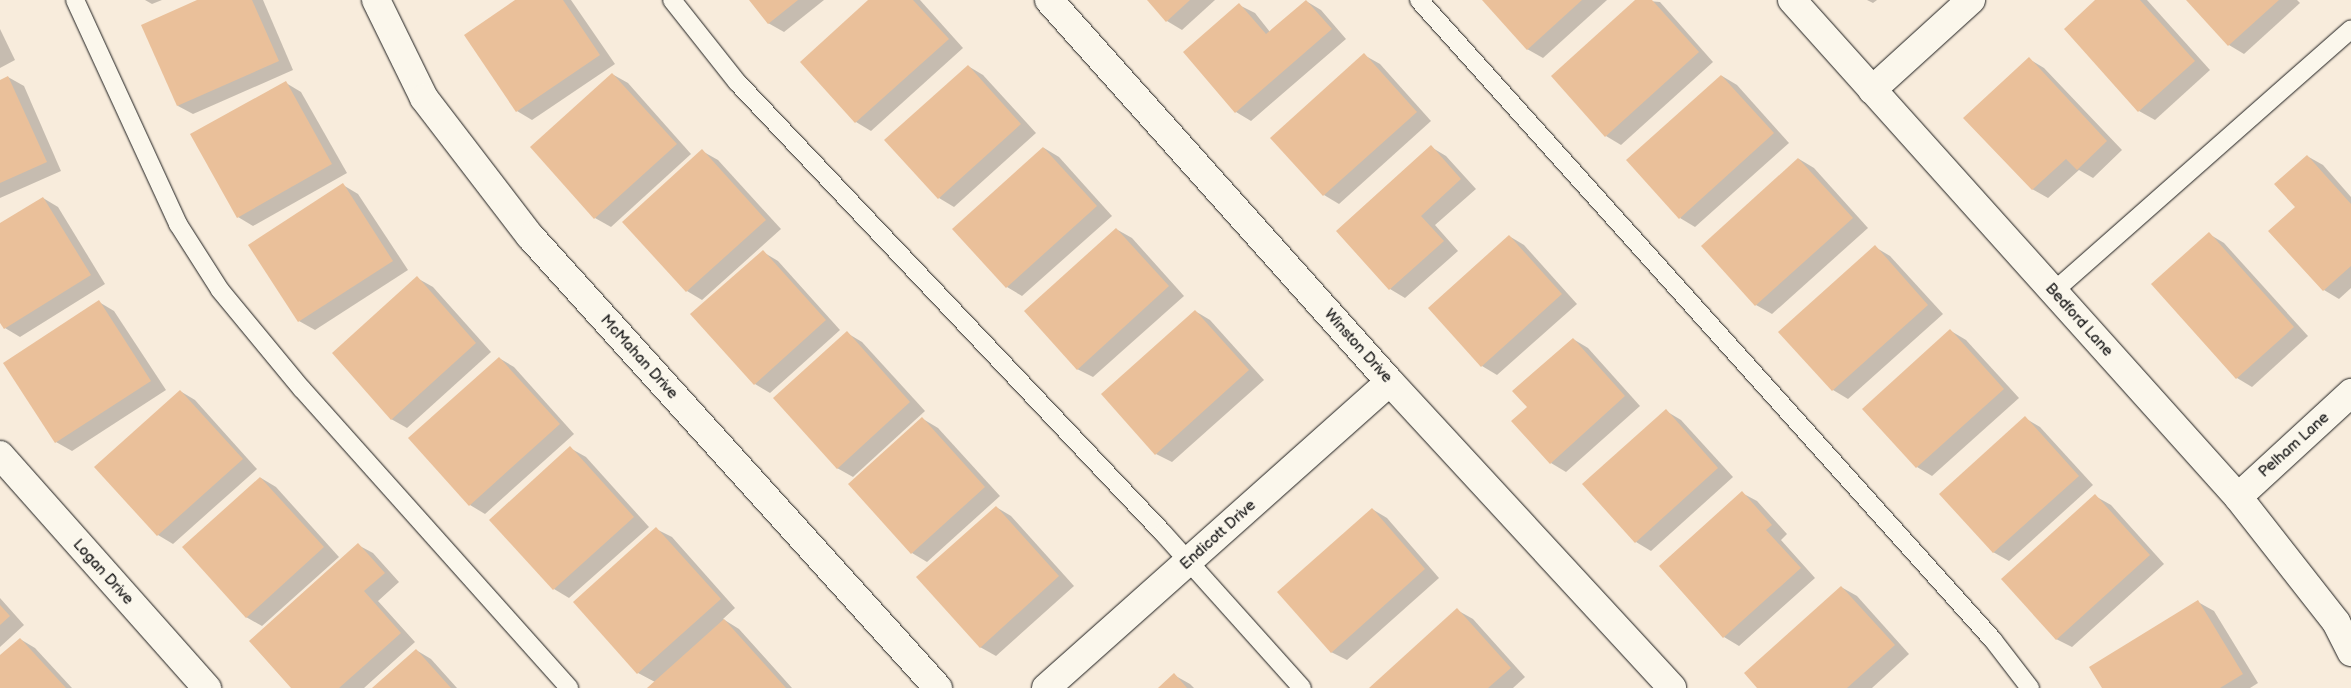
<!DOCTYPE html>
<html>
<head>
<meta charset="utf-8">
<style>
  body { margin:0 }
  #map { position:relative; width:2351px; height:688px; overflow:hidden; background:#f8ecdc; font-family:"Balsamiq Sans",sans-serif }
  div>[style] { position:absolute }
  .shadow>* { inset:0; background:#0003 }
  .building>* { inset:0; background:#eac09a }
  .roads { filter:drop-shadow(0 0 1px #1c1c1c) drop-shadow(0 0 1px #1c1c1c) }
  .service>* { height:18px; margin:-9px; padding:0 9px; transform-origin:9px; border-radius:9px; background:#fbf7ec }
  .minor>* { height:28px; margin:-14px; padding:0 14px; transform-origin:14px; border-radius:14px; background:#fbf7ec }
  span { translate:-50% -50%; white-space:nowrap; text-align:center; line-height:1.15; -webkit-text-stroke:4.5px #fbf7ec; paint-order:stroke }
  .street-label { font-size:15px; color:#1c1c1c }
</style>
</head>
<body>
<div id="map">
  <div class="shadow">
    <div style="clip-path:polygon(145px 0,162px 0,152px 4px)"></div>
    <div style="clip-path:polygon(200px 0,263px 0,293px 70px,193px 114px,178px 106px)"></div>
    <div style="clip-path:polygon(518px 0,571px 0,615px 64px,532px 120px,517px 111px)"></div>
    <div style="clip-path:polygon(750px 0,824px 0,784px 32px,768px 23px)"></div>
    <div style="clip-path:polygon(870px 0,920px 0,963px 48px,871px 131px,856px 122px,801px 62px)"></div>
    <div style="clip-path:polygon(1148px 0,1215px 0,1182px 30px,1167px 21px)"></div>
    <div style="clip-path:polygon(1484px 0,1607px 0,1543px 58px,1527px 49px)"></div>
    <div style="clip-path:polygon(1637px 0,1660px 2px,1713px 62px,1621px 145px,1606px 136px)"></div>
    <div style="clip-path:polygon(1867px 0,1877px 0,1873px 3px)"></div>
    <div style="clip-path:polygon(2097px 0,2147px 0,2210px 70px,2155px 120px,2139px 111px)"></div>
    <div style="clip-path:polygon(2188px 0,2297px 0,2300px 3px,2244px 54px,2229px 45px)"></div>
    <div style="clip-path:polygon(1306px 1px,1321px 10px,1346px 39px,1251px 121px,1236px 112px,1239px 5px,1255px 13px,1270px 32px)"></div>
    <div style="clip-path:polygon(0 29px,15px 60px,0 68px)"></div>
    <div style="clip-path:polygon(1364px 55px,1380px 64px,1431px 121px,1339px 204px,1324px 195px)"></div>
    <div style="clip-path:polygon(2029px 59px,2044px 68px,2122px 150px,2093px 178px,2079px 170px,2048px 198px,2032px 189px)"></div>
    <div style="clip-path:polygon(968px 66px,983px 75px,1036px 133px,954px 207px,939px 198px)"></div>
    <div style="clip-path:polygon(612px 74px,628px 83px,691px 154px,611px 227px,595px 218px)"></div>
    <div style="clip-path:polygon(1722px 76px,1737px 85px,1789px 143px,1695px 227px,1680px 218px)"></div>
    <div style="clip-path:polygon(8px 77px,24px 86px,61px 171px,0 198px,0 81px)"></div>
    <div style="clip-path:polygon(286px 83px,301px 92px,347px 173px,253px 226px,238px 217px)"></div>
    <div style="clip-path:polygon(1431px 147px,1446px 156px,1476px 189px,1435px 225px,1458px 251px,1405px 298px,1390px 289px,1337px 231px)"></div>
    <div style="clip-path:polygon(1044px 148px,1059px 157px,1112px 216px,1022px 296px,1007px 287px)"></div>
    <div style="clip-path:polygon(702px 151px,718px 160px,781px 229px,702px 300px,687px 291px)"></div>
    <div style="clip-path:polygon(2307px 156px,2323px 165px,2351px 197px,2351px 288px,2339px 299px,2324px 290px)"></div>
    <div style="clip-path:polygon(1799px 159px,1814px 168px,1868px 228px,1772px 314px,1756px 305px,1703px 246px)"></div>
    <div style="clip-path:polygon(343px 185px,358px 194px,408px 270px,315px 330px,299px 321px)"></div>
    <div style="clip-path:polygon(43px 198px,58px 207px,105px 284px,20px 337px,5px 328px,0 320px,0 224px)"></div>
    <div style="clip-path:polygon(1116px 229px,1132px 238px,1184px 296px,1093px 377px,1077px 369px)"></div>
    <div style="clip-path:polygon(2209px 234px,2224px 243px,2308px 336px,2252px 387px,2237px 378px)"></div>
    <div style="clip-path:polygon(1509px 236px,1524px 245px,1577px 304px,1497px 375px,1482px 366px,1429px 308px)"></div>
    <div style="clip-path:polygon(1875px 247px,1890px 256px,1943px 314px,1848px 399px,1833px 390px,1780px 332px)"></div>
    <div style="clip-path:polygon(763px 252px,778px 261px,840px 330px,770px 393px,755px 384px)"></div>
    <div style="clip-path:polygon(417px 278px,433px 287px,491px 352px,407px 428px,391px 419px)"></div>
    <div style="clip-path:polygon(99px 302px,114px 311px,166px 390px,72px 451px,56px 442px)"></div>
    <div style="clip-path:polygon(1195px 311px,1210px 320px,1264px 380px,1172px 462px,1156px 454px)"></div>
    <div style="clip-path:polygon(1951px 331px,1966px 340px,2019px 398px,1932px 476px,1917px 467px)"></div>
    <div style="clip-path:polygon(847px 333px,862px 342px,925px 411px,853px 477px,837px 468px)"></div>
    <div style="clip-path:polygon(1573px 339px,1588px 348px,1640px 406px,1566px 472px,1551px 463px)"></div>
    <div style="clip-path:polygon(499px 358px,514px 367px,574px 434px,485px 514px,470px 505px)"></div>
    <div style="clip-path:polygon(180px 391px,195px 400px,257px 469px,173px 544px,158px 535px,96px 467px)"></div>
    <div style="clip-path:polygon(1666px 411px,1681px 420px,1733px 477px,1651px 551px,1636px 542px)"></div>
    <div style="clip-path:polygon(2025px 418px,2040px 427px,2093px 485px,2009px 561px,1993px 552px)"></div>
    <div style="clip-path:polygon(923px 419px,938px 428px,1000px 496px,927px 562px,912px 553px)"></div>
    <div style="clip-path:polygon(570px 448px,586px 457px,649px 527px,569px 598px,554px 589px)"></div>
    <div style="clip-path:polygon(261px 478px,276px 487px,339px 557px,262px 626px,246px 617px)"></div>
    <div style="clip-path:polygon(1742px 493px,1757px 501px,1787px 534px,1781px 540px,1815px 578px,1739px 646px,1724px 637px)"></div>
    <div style="clip-path:polygon(2095px 496px,2111px 505px,2164px 564px,2072px 647px,2056px 639px)"></div>
    <div style="clip-path:polygon(996px 507px,1011px 516px,1074px 586px,996px 656px,980px 647px)"></div>
    <div style="clip-path:polygon(1372px 509px,1387px 518px,1439px 578px,1347px 660px,1331px 652px)"></div>
    <div style="clip-path:polygon(656px 529px,672px 537px,735px 608px,723px 619px,739px 629px,792px 688px,648px 688px,655px 682px,638px 673px,575px 602px)"></div>
    <div style="clip-path:polygon(358px 545px,373px 553px,399px 582px,378px 601px,415px 642px,364px 688px,293px 688px)"></div>
    <div style="clip-path:polygon(1841px 587px,1857px 596px,1909px 654px,1872px 688px,1759px 688px)"></div>
    <div style="clip-path:polygon(0 598px,24px 625px,0 647px)"></div>
    <div style="clip-path:polygon(2198px 602px,2214px 611px,2258px 683px,2250px 688px,2103px 688px)"></div>
    <div style="clip-path:polygon(1457px 610px,1473px 619px,1525px 677px,1513px 688px,1370px 688px)"></div>
    <div style="clip-path:polygon(20px 639px,35px 648px,72px 688px,0 688px,0 657px)"></div>
    <div style="clip-path:polygon(416px 650px,431px 659px,457px 688px,374px 688px)"></div>
    <div style="clip-path:polygon(1174px 675px,1190px 684px,1194px 688px,1160px 688px)"></div>
  </div>
  <div class="building">
    <div style="clip-path:polygon(197px 0,252px 0,279px 61px,177px 106px,141px 25px)"></div>
    <div style="clip-path:polygon(515px 0,563px 0,600px 55px,516px 112px,464px 35px)"></div>
    <div style="clip-path:polygon(749px 0,798px 0,768px 24px)"></div>
    <div style="clip-path:polygon(868px 0,913px 0,949px 39px,855px 123px,800px 62px)"></div>
    <div style="clip-path:polygon(1147px 0,1190px 0,1166px 22px)"></div>
    <div style="clip-path:polygon(1306px 0,1332px 29px,1235px 113px,1183px 52px,1239px 3px,1266px 34px)"></div>
    <div style="clip-path:polygon(1482px 0,1582px 0,1527px 50px)"></div>
    <div style="clip-path:polygon(1635px 0,1652px 0,1699px 52px,1605px 137px,1551px 76px)"></div>
    <div style="clip-path:polygon(2095px 0,2140px 0,2195px 61px,2138px 112px,2064px 29px)"></div>
    <div style="clip-path:polygon(2186px 0,2279px 0,2228px 46px)"></div>
    <div style="clip-path:polygon(1364px 53px,1417px 112px,1323px 196px,1270px 138px)"></div>
    <div style="clip-path:polygon(2029px 57px,2107px 141px,2077px 170px,2066px 159px,2032px 190px,1963px 118px)"></div>
    <div style="clip-path:polygon(968px 65px,1021px 124px,938px 199px,884px 140px)"></div>
    <div style="clip-path:polygon(612px 73px,677px 144px,594px 219px,530px 147px)"></div>
    <div style="clip-path:polygon(1721px 75px,1774px 133px,1679px 219px,1626px 160px)"></div>
    <div style="clip-path:polygon(8px 76px,47px 162px,0 183px,0 80px)"></div>
    <div style="clip-path:polygon(286px 81px,332px 164px,237px 218px,190px 134px)"></div>
    <div style="clip-path:polygon(1431px 145px,1461px 179px,1421px 216px,1444px 241px,1389px 290px,1336px 231px)"></div>
    <div style="clip-path:polygon(1043px 147px,1097px 206px,1006px 288px,952px 229px)"></div>
    <div style="clip-path:polygon(702px 149px,766px 220px,686px 292px,622px 222px)"></div>
    <div style="clip-path:polygon(2307px 155px,2351px 204px,2351px 266px,2323px 291px,2268px 231px,2295px 207px,2274px 184px)"></div>
    <div style="clip-path:polygon(1798px 158px,1853px 218px,1755px 306px,1701px 246px)"></div>
    <div style="clip-path:polygon(343px 183px,393px 261px,298px 322px,248px 245px)"></div>
    <div style="clip-path:polygon(43px 197px,91px 275px,4px 329px,0 323px,0 223px)"></div>
    <div style="clip-path:polygon(1116px 228px,1169px 286px,1077px 370px,1024px 311px)"></div>
    <div style="clip-path:polygon(2209px 232px,2294px 327px,2236px 379px,2151px 284px)"></div>
    <div style="clip-path:polygon(1509px 235px,1562px 294px,1481px 367px,1428px 308px)"></div>
    <div style="clip-path:polygon(1875px 245px,1928px 305px,1832px 391px,1778px 332px)"></div>
    <div style="clip-path:polygon(763px 250px,826px 320px,754px 385px,690px 314px)"></div>
    <div style="clip-path:polygon(417px 276px,476px 343px,391px 420px,332px 353px)"></div>
    <div style="clip-path:polygon(99px 300px,151px 381px,55px 443px,3px 363px)"></div>
    <div style="clip-path:polygon(1195px 310px,1249px 370px,1155px 455px,1101px 394px)"></div>
    <div style="clip-path:polygon(1950px 329px,2004px 389px,1916px 468px,1862px 409px)"></div>
    <div style="clip-path:polygon(847px 331px,910px 402px,837px 469px,773px 398px)"></div>
    <div style="clip-path:polygon(1573px 338px,1625px 396px,1550px 464px,1511px 421px,1527px 407px,1512px 391px)"></div>
    <div style="clip-path:polygon(499px 357px,560px 424px,469px 506px,408px 438px)"></div>
    <div style="clip-path:polygon(180px 390px,243px 459px,157px 536px,94px 467px)"></div>
    <div style="clip-path:polygon(1666px 409px,1718px 468px,1635px 543px,1582px 484px)"></div>
    <div style="clip-path:polygon(2025px 416px,2079px 476px,1993px 553px,1939px 494px)"></div>
    <div style="clip-path:polygon(922px 417px,985px 487px,911px 554px,848px 484px)"></div>
    <div style="clip-path:polygon(570px 446px,634px 517px,553px 590px,489px 520px)"></div>
    <div style="clip-path:polygon(260px 477px,324px 547px,246px 618px,182px 547px)"></div>
    <div style="clip-path:polygon(1742px 491px,1772px 525px,1766px 530px,1801px 568px,1723px 638px,1659px 566px)"></div>
    <div style="clip-path:polygon(2095px 494px,2150px 555px,2056px 640px,2001px 579px)"></div>
    <div style="clip-path:polygon(996px 506px,1059px 576px,980px 648px,916px 577px)"></div>
    <div style="clip-path:polygon(1372px 508px,1425px 569px,1331px 653px,1277px 592px)"></div>
    <div style="clip-path:polygon(656px 527px,721px 599px,637px 674px,573px 602px)"></div>
    <div style="clip-path:polygon(358px 543px,385px 573px,364px 591px,401px 633px,339px 688px,291px 688px,249px 641px)"></div>
    <div style="clip-path:polygon(1841px 586px,1895px 645px,1847px 688px,1757px 688px,1744px 673px)"></div>
    <div style="clip-path:polygon(2198px 600px,2243px 674px,2220px 688px,2102px 688px,2089px 667px)"></div>
    <div style="clip-path:polygon(0 605px,10px 616px,0 625px)"></div>
    <div style="clip-path:polygon(1457px 608px,1511px 668px,1488px 688px,1369px 688px)"></div>
    <div style="clip-path:polygon(724px 619px,786px 688px,647px 688px)"></div>
    <div style="clip-path:polygon(20px 638px,66px 688px,0 688px,0 655px)"></div>
    <div style="clip-path:polygon(416px 649px,451px 688px,372px 688px)"></div>
    <div style="clip-path:polygon(1174px 673px,1187px 688px,1158px 688px)"></div>
  </div>
  <div class="roads">
    <div class="service">
      <div style="left:75px;top:0;width:247px;rotate:65.3deg"></div>
      <div style="left:178px;top:224px;width:78px;rotate:57.5deg"></div>
      <div style="left:220px;top:290px;width:129px;rotate:50.4deg"></div>
      <div style="left:302px;top:389px;width:401px;rotate:48.2deg"></div>
      <div style="left:672px;top:0;width:105px;rotate:51.6deg"></div>
      <div style="left:737px;top:82px;width:620px;rotate:46.63deg"></div>
      <div style="left:1163px;top:533px;width:208px;rotate:48.1deg"></div>
      <div style="left:1419px;top:0;width:860px;rotate:48.11deg"></div>
      <div style="left:1993px;top:640px;width:61px;rotate:52.4deg"></div>
      <div style="left:2053px;top:292px;width:397px;rotate:-41.4deg"></div>
    </div>
    <div class="minor">
      <div style="left:376px;top:0;width:109px;rotate:63.9deg"></div>
      <div style="left:424px;top:98px;width:174px;rotate:52.5deg"></div>
      <div style="left:530px;top:236px;width:609px;rotate:47.93deg"></div>
      <div style="left:1049px;top:0;width:512px;rotate:48.25deg"></div>
      <div style="left:1390px;top:382px;width:416px;rotate:47.3deg"></div>
      <div style="left:1792px;top:0;width:668px;rotate:48.1deg"></div>
      <div style="left:2238px;top:497px;width:159px;rotate:51.9deg"></div>
      <div style="left:2336px;top:622px;width:34px;rotate:63deg"></div>
      <div style="left:1872px;top:90px;width:134px;rotate:-42.3deg"></div>
      <div style="left:0;top:455px;width:312px;rotate:48.4deg"></div>
      <div style="left:2238px;top:497px;width:154px;rotate:-42.6deg"></div>
      <div style="left:1046px;top:688px;width:460px;rotate:-41.7deg"></div>
    </div>
  </div>
  <div class="street-label">
    <span style="left:2079px;top:320px;rotate:48deg">Bedford Lane</span>
    <span style="left:1358px;top:346px;rotate:48deg">Winston Drive</span>
    <span style="left:639px;top:357px;rotate:48deg">McMahan Drive</span>
    <span style="left:2294px;top:445px;rotate:-42deg">Pelham Lane</span>
    <span style="left:1218px;top:535px;rotate:-42deg">Endicott Drive</span>
    <span style="left:103px;top:572px;rotate:48deg">Logan Drive</span>
  </div>
</div>
</body>
</html>
